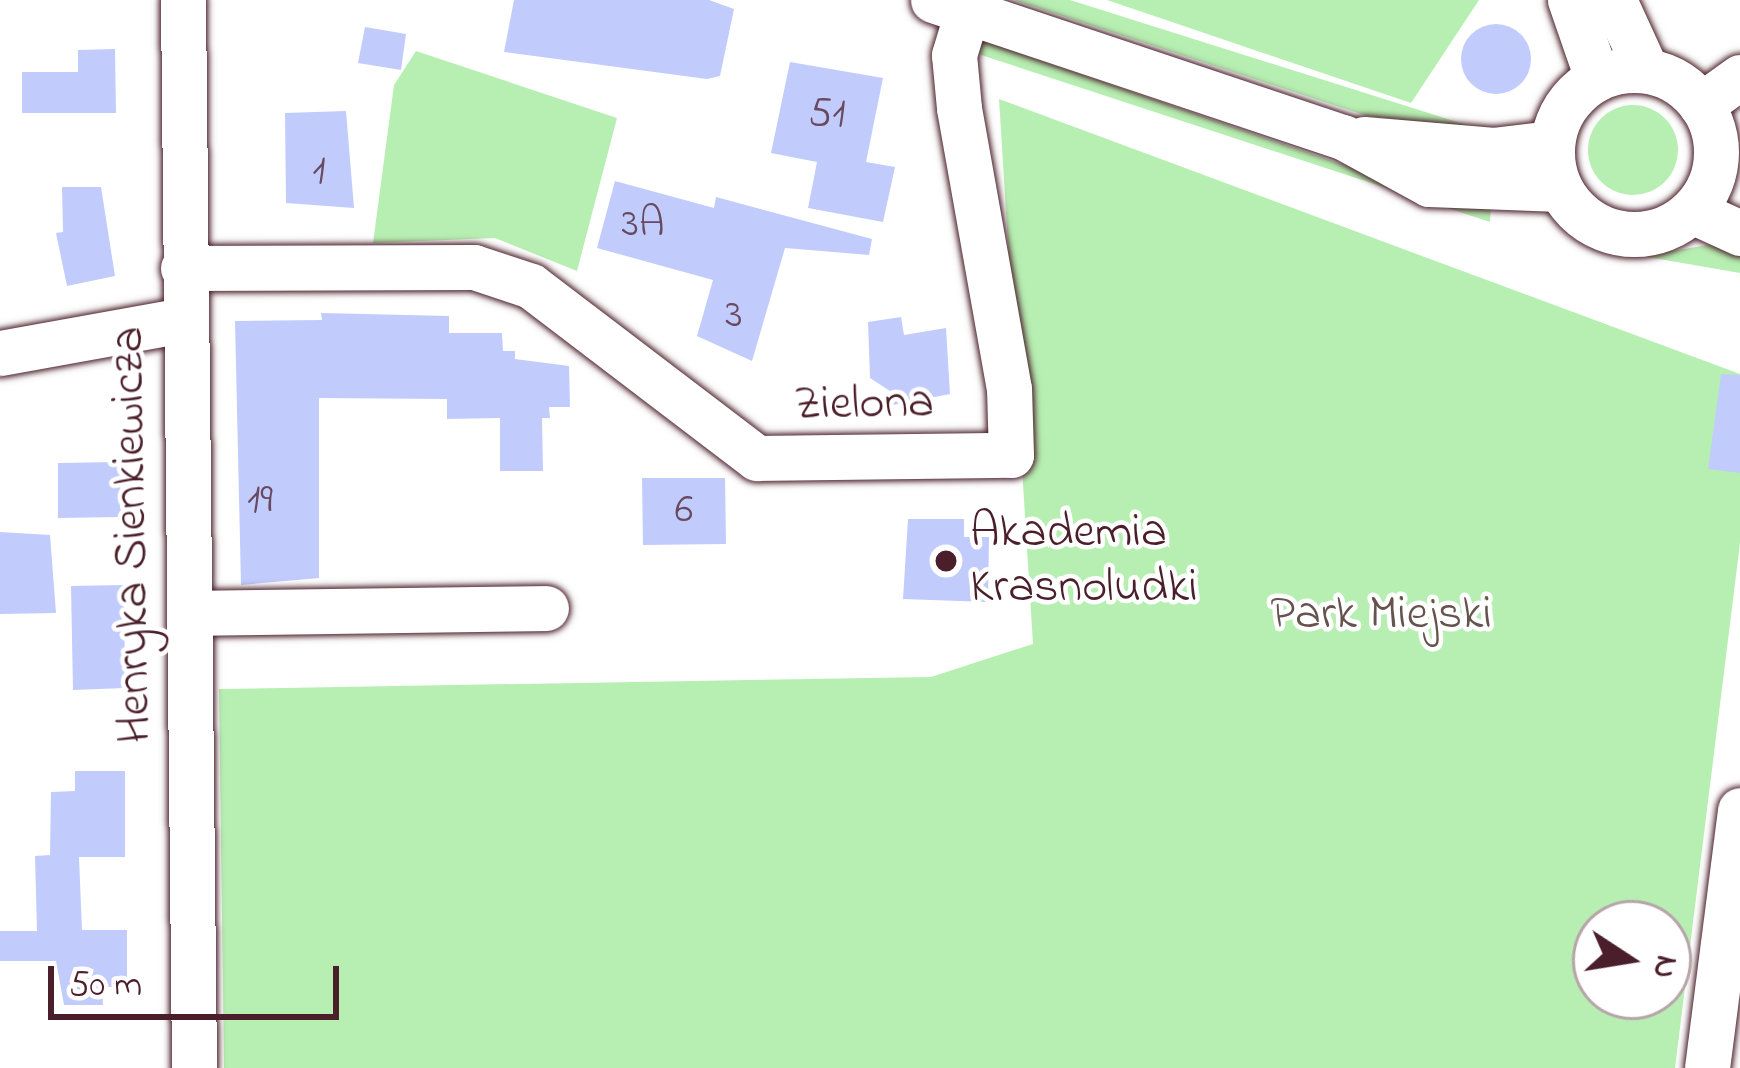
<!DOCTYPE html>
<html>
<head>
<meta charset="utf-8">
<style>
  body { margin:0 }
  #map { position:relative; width:1740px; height:1068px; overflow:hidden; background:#fff; font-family:"Indie Flower",sans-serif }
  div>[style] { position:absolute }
  .green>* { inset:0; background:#b7efb2 }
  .round { border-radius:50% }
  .building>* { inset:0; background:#c1ccfd }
  .roads { filter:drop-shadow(0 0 3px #4a1f2b) drop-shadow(0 0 3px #4a1f2b) }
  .minor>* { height:45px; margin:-22.5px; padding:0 22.5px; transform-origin:22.5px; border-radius:22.5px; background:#fff }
  .minor>.ring { margin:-22.5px; padding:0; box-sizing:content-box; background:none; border:45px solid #fff; border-radius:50% }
  .dots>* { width:33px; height:33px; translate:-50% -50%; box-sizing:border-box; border:6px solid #fff; border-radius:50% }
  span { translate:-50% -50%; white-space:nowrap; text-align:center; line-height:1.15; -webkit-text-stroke:9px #fff; paint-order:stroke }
  .number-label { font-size:42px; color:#684a60 }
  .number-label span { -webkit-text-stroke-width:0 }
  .street-label { font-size:48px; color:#4a1f2b }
  .poi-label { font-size:48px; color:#4a1f2b }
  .left { translate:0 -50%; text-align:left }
  .park-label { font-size:48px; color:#65534d }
  .north { position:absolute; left:1572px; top:900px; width:120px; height:120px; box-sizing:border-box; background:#fff; border:3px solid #b7a5aa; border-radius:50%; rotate:102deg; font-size:33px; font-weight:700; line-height:48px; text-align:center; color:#4a1f2b }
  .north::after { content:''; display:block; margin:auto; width:42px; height:54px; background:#4a1f2b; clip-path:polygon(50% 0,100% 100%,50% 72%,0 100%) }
  .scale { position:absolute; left:48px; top:966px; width:291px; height:54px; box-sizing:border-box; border:6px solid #4a1f2b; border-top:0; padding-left:15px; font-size:36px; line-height:42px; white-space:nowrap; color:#4a1f2b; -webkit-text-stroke:9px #fff; paint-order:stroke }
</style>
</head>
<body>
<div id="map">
  <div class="green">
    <div style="clip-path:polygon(1014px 0,1070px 0,1473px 127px,1367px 116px)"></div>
    <div style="clip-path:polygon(1107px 0,1479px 0,1411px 103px)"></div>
    <div style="clip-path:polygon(981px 40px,1437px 197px,1491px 204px,1490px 222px,975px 53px)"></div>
    <div style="clip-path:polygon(416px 51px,617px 118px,577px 271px,495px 238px,373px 243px,394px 85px)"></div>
    <div style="clip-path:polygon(evenodd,999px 99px,1740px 374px,1740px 543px,1675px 1068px,224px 1068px,219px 689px,931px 677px,1033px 644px,999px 99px,1596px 924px,1668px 924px,1668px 996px,1596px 996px,1596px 924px)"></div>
    <div class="round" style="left:1588px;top:105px;width:90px;height:90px"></div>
    <div style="clip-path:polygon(1720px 243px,1740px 251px,1740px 273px,1642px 256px)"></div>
  </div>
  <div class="building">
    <div style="clip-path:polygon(514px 0,709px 0,734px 9px,720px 76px,707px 79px,504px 52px)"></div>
    <div class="round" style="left:1461px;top:24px;width:70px;height:70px"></div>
    <div style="clip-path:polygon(365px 27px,406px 34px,401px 70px,358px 63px)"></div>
    <div style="clip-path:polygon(115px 49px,116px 113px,22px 113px,22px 72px,78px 72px,78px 50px)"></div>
    <div style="clip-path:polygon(790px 62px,883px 78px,866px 162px,895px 167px,883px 222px,808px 208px,817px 162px,771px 153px)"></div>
    <div style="clip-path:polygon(346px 111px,354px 208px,286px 203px,285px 113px)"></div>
    <div style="clip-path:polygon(615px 181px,714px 208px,716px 197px,872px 239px,869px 255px,785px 248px,752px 361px,697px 336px,713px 280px,597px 248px)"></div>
    <div style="clip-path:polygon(62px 187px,101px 187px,115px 276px,67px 286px,56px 233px,63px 232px)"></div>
    <div style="clip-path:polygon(321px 313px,449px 316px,449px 333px,502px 333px,503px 351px,515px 351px,515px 359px,569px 366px,570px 407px,549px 407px,550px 418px,542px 418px,543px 471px,500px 471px,500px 418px,447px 419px,447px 399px,319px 398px,319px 578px,241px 585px,235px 321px,322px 320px)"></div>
    <div style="clip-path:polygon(901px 317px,904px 335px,946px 328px,950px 394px,893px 405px,890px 391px,870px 378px,868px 322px)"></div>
    <div style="clip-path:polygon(1721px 374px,1740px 375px,1740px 473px,1708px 469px)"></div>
    <div style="clip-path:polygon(120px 462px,121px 517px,58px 518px,58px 463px)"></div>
    <div style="clip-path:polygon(642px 478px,725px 478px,726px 544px,643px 545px)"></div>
    <div style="clip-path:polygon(908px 519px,964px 519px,964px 537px,989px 537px,988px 602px,903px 599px)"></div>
    <div style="clip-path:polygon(0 532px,50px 535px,56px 613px,0 614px)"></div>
    <div style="clip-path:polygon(124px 585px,125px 688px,73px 690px,71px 586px)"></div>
    <div style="clip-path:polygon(75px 771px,125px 771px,125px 857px,79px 857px,82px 930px,127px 930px,127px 987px,102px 987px,103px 1005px,64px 1005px,56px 961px,0 961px,0 931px,37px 931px,35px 856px,50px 855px,51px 792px,75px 791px)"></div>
  </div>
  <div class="roads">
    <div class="minor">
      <div style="left:183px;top:0;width:1068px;rotate:89.41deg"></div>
      <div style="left:933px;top:0;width:432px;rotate:18.5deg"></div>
      <div style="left:1343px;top:137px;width:98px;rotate:28.7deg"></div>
      <div style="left:1429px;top:184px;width:131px;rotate:2.2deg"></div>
      <div style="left:1570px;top:0;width:83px;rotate:70.9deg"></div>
      <div style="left:1614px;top:0;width:77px;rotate:65.4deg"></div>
      <div class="ring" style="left:1552px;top:70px;width:119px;height:119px"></div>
      <div style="left:1701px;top:105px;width:48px;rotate:-35.7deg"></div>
      <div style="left:1364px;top:139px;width:130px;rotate:4.8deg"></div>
      <div style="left:1494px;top:150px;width:58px;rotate:-6.9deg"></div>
      <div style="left:1692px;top:211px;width:53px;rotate:24.6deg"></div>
      <div style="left:183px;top:268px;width:291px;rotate:-0.2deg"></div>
      <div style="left:474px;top:267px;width:60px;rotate:18.4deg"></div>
      <div style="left:531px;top:286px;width:284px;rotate:37.3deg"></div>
      <div style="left:757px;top:458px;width:254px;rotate:-0.7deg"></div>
      <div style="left:1011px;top:455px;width:66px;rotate:-91.7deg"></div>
      <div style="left:1009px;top:389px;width:285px;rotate:-100.1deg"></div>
      <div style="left:959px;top:108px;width:53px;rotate:-95.4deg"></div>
      <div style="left:954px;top:55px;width:48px;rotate:-73.1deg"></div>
      <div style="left:0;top:353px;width:187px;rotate:-10.2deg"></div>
      <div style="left:189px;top:613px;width:357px;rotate:-0.8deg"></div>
      <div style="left:1707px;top:1068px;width:260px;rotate:-82.7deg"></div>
    </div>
  </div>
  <div class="dots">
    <div style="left:946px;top:561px;background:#4a1f2b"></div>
  </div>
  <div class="number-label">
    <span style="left:827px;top:115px">51</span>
    <span style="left:319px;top:172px">1</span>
    <span style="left:643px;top:225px">3A</span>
    <span style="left:734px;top:316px">3</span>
    <span style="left:260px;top:501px">19</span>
    <span style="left:684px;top:511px">6</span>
  </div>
  <div class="street-label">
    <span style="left:864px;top:405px;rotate:-1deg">Zielona</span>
    <span style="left:133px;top:535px;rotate:-91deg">Henryka Sienkiewicza</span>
  </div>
  <div class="poi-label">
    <span class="left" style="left:970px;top:561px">Akademia<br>Krasnoludki</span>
  </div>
  <div class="park-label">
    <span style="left:1381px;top:616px">Park Miejski</span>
  </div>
  <div class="north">N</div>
  <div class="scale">50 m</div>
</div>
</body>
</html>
